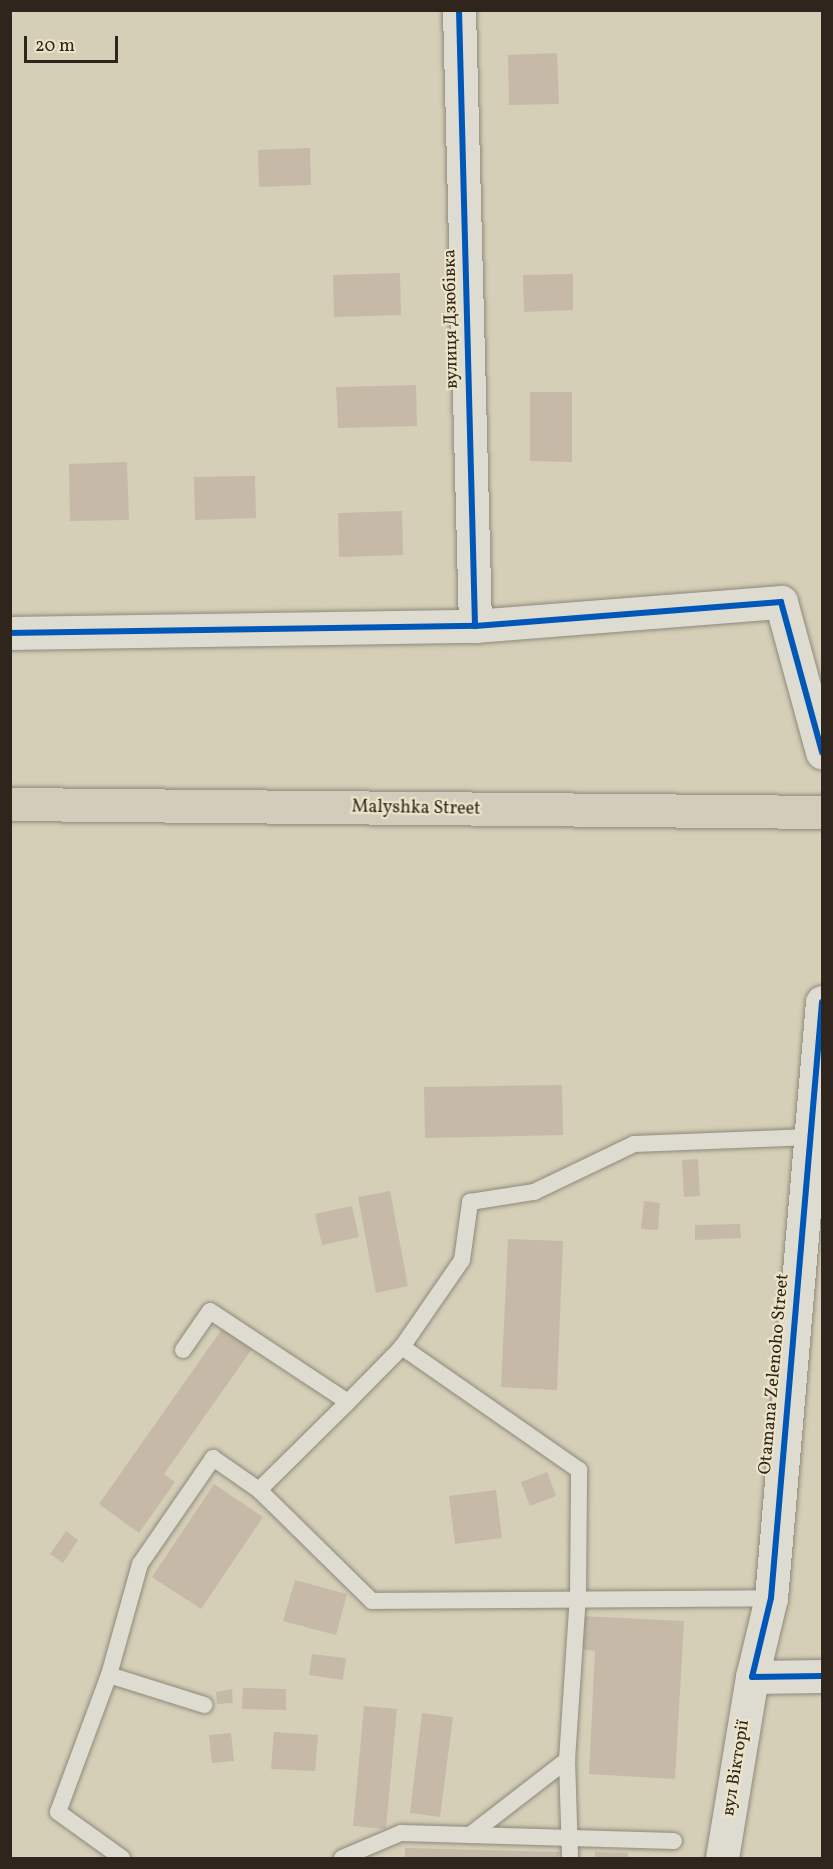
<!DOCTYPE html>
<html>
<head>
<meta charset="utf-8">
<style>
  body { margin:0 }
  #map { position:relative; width:833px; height:1869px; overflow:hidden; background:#d5cfb8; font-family:Vollkorn,serif }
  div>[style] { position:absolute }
  .building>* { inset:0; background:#c6b9a8 }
  .roads { filter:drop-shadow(0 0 2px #8e897b) drop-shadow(0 0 2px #8e897b) }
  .service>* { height:16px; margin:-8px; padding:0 8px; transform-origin:8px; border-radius:8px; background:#dedcd0 }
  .minor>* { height:33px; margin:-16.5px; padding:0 16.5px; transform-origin:16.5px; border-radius:16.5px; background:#dedcd0 }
  .primary>* { height:33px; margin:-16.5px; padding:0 16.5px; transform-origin:16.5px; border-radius:16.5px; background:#d3ccbb }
  .cycleway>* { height:6px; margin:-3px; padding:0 3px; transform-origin:3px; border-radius:3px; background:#0057b8 }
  span { translate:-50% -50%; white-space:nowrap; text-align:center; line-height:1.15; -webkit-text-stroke:4.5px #ece4c8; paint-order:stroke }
  .street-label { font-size:18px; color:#30251c }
  .frame { position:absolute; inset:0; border:12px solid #30251c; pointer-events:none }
  .scale { position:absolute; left:24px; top:36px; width:94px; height:27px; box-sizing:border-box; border:3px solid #30251c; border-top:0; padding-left:8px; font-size:18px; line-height:21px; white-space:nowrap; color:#30251c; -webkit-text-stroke:4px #ece4c8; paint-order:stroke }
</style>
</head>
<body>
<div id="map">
  <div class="building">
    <div style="clip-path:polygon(557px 53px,559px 104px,509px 105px,508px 55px)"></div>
    <div style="clip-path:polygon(310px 148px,311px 185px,259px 187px,258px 150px)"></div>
    <div style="clip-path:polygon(400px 273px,401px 315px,334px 317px,333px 275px)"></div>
    <div style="clip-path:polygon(573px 274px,573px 310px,524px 312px,523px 275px)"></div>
    <div style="clip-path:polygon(416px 385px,417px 426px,338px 428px,336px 387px)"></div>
    <div style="clip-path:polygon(530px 392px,572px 392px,572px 462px,530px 461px)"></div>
    <div style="clip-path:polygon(127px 462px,129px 520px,70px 521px,69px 464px)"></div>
    <div style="clip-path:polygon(255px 476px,256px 518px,195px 520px,194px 477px)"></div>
    <div style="clip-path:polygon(402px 511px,403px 555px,339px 557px,338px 513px)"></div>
    <div style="clip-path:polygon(562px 1085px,563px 1135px,425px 1138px,424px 1087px)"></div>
    <div style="clip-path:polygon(698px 1159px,700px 1196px,684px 1197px,682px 1160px)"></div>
    <div style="clip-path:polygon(390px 1191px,408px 1286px,376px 1293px,358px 1197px)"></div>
    <div style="clip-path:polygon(644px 1201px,660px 1203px,658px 1230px,641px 1229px)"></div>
    <div style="clip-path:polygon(352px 1206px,359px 1237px,322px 1245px,315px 1214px)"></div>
    <div style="clip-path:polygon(740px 1224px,741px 1238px,695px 1240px,695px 1225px)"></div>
    <div style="clip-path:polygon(508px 1239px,563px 1241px,557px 1390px,501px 1387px)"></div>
    <div style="clip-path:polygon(222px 1329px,252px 1349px,164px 1474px,175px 1482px,139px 1533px,99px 1504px)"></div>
    <div style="clip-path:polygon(547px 1472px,556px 1496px,530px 1506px,521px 1482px)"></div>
    <div style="clip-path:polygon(214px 1484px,263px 1517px,201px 1609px,152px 1577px)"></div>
    <div style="clip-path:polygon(496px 1490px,502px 1538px,455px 1544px,449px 1496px)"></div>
    <div style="clip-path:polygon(66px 1531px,78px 1540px,63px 1563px,50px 1554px)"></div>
    <div style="clip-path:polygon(295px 1580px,347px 1594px,336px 1635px,283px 1621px)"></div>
    <div style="clip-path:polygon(581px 1616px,684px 1621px,675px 1779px,589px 1774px,595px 1651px,579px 1649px)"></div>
    <div style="clip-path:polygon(312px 1654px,346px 1658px,343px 1680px,309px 1675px)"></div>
    <div style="clip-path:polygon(243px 1688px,286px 1689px,286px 1710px,242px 1709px)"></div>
    <div style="clip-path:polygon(232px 1689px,233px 1703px,217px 1704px,216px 1692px)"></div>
    <div style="clip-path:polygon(364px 1706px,397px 1709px,386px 1829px,353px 1826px)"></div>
    <div style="clip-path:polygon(422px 1713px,453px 1717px,440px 1817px,410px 1813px)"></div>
    <div style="clip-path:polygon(274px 1732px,318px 1735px,315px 1771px,271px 1769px)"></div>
    <div style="clip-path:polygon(231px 1733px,234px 1761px,212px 1763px,209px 1735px)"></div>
    <div style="clip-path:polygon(405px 1848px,559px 1852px,559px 1858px,405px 1858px)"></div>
    <div style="clip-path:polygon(595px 1852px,628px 1853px,628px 1858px,595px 1858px)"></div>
  </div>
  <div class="roads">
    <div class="service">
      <div style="left:183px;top:1350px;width:47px;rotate:-55.3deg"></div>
      <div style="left:210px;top:1311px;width:165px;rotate:33.4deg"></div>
      <div style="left:259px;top:1490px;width:158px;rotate:44.5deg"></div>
      <div style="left:372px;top:1601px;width:399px;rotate:-0.4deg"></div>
      <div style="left:109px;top:1675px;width:115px;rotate:-74.4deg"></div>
      <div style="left:140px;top:1564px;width:129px;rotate:-55.4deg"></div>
      <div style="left:213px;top:1458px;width:56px;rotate:34.8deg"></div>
      <div style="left:259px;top:1490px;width:125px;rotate:-44.7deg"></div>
      <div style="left:348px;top:1402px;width:77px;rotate:-45.5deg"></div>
      <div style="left:402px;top:1347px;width:106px;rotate:-55.4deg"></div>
      <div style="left:462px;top:1260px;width:59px;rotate:-82.1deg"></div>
      <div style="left:470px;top:1202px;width:65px;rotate:-8.9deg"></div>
      <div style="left:534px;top:1192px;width:111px;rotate:-25.6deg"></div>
      <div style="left:634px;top:1144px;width:177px;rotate:-2.3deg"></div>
      <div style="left:567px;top:1760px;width:98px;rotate:88.2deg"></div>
      <div style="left:470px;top:1835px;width:204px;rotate:1.7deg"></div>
      <div style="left:122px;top:1858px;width:79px;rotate:-144.3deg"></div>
      <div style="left:58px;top:1812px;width:146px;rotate:-69.6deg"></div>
      <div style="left:109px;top:1675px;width:100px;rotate:17.5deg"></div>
      <div style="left:342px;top:1858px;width:64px;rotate:-23deg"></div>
      <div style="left:401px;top:1833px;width:69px;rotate:1.7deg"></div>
      <div style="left:470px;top:1835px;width:123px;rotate:-37.7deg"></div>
      <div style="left:567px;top:1760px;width:164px;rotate:-86.2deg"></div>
      <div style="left:578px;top:1596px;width:126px;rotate:-89.5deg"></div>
      <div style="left:579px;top:1470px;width:216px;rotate:-145.2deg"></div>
    </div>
    <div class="minor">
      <div style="left:459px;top:10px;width:616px;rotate:88.51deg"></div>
      <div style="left:10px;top:633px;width:465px;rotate:-0.9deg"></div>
      <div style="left:475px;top:626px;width:307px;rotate:-4.5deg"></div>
      <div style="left:781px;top:602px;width:156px;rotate:74.7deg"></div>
      <div style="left:822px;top:1002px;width:598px;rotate:94.89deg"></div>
      <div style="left:771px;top:1598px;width:81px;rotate:103.5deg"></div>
      <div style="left:752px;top:1677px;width:70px;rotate:-0.8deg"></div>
      <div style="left:722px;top:1858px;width:183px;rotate:-80.6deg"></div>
    </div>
    <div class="primary">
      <div style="left:10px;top:804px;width:812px;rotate:0.56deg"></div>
    </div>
  </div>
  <div class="cycleway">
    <div style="left:459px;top:10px;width:616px;rotate:88.51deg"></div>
    <div style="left:10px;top:633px;width:465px;rotate:-0.9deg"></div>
    <div style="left:475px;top:626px;width:307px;rotate:-4.5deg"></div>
    <div style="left:781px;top:602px;width:156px;rotate:74.7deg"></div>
    <div style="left:822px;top:1002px;width:598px;rotate:94.89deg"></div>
    <div style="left:771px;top:1598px;width:81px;rotate:103.5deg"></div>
    <div style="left:752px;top:1677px;width:70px;rotate:-0.8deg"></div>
  </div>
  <div class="street-label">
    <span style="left:452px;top:319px;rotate:-91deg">вулиця Дзюбівка</span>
    <span style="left:416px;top:809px;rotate:1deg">Malyshka Street</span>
    <span style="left:775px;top:1374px;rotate:-85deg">Otamana Zelenoho Street</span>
    <span style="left:737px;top:1768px;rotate:-81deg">вул Вікторії</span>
  </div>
  <div class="frame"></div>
  <div class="scale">20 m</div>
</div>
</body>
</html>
